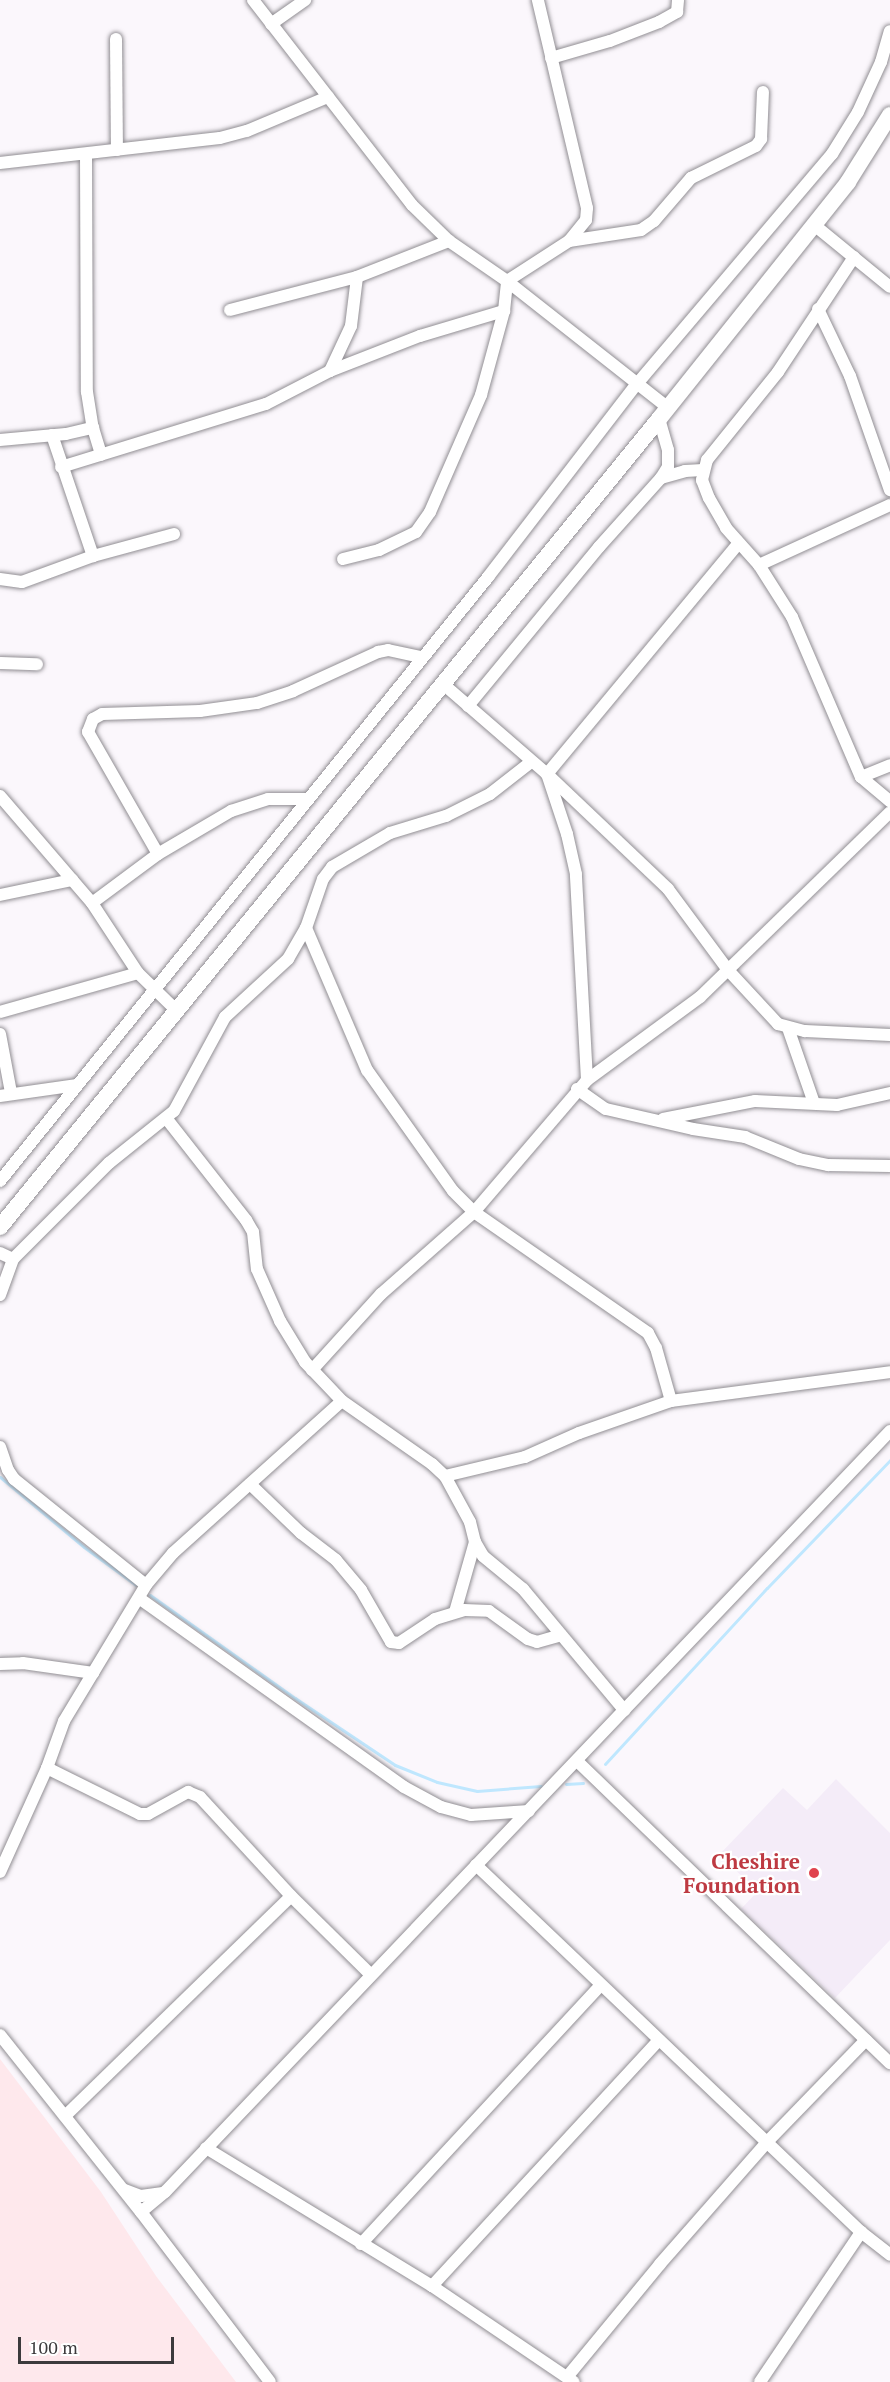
<!DOCTYPE html>
<html>
<head>
<meta charset="utf-8">
<style>
  body { margin:0 }
  #map { position:relative; width:890px; height:2382px; overflow:hidden; background:#fbf7fc; font-family:"PT Serif",serif }
  div>[style] { position:absolute }
  .built>* { inset:0; background:#f4ecf8 }
  .industrial>* { inset:0; background:#fee8ec }
  .stream>* { height:3px; margin:-1.5px; padding:0 1.5px; transform-origin:1.5px; border-radius:1.5px; background:#bfe7fe }
  .roads { filter:drop-shadow(0 0 2px #918e93) drop-shadow(0 0 2px #918e93) }
  .street>* { height:12px; margin:-6px; padding:0 6px; transform-origin:6px; border-radius:6px; background:#fff }
  .secondary>* { height:16px; margin:-8px; padding:0 8px; transform-origin:8px; border-radius:8px; background:#fff }
  .dots>* { width:16px; height:16px; translate:-50% -50%; box-sizing:border-box; border:3px solid #fff; border-radius:50% }
  span { translate:-50% -50%; white-space:nowrap; text-align:center; line-height:1.15; -webkit-text-stroke:4.5px #fff; paint-order:stroke }
  .health-label { font-size:21px; color:#be3a42; font-weight:700 }
  .right { translate:-100% -50%; text-align:right }
  .scale { position:absolute; left:18px; top:2337px; width:156px; height:27px; box-sizing:border-box; border:3px solid #3c3a3c; border-top:0; padding-left:8px; font-size:18px; line-height:21px; white-space:nowrap; color:#3c3a3c; -webkit-text-stroke:4px #fff; paint-order:stroke }
</style>
</head>
<body>
<div id="map">
  <div class="built">
    <div style="clip-path:polygon(836px 1779px,890px 1833px,890px 1940px,835px 1998px,741px 1909px,758px 1891px,719px 1855px,783px 1788px,807px 1810px)"></div>
  </div>
  <div class="industrial">
    <div style="clip-path:polygon(0 2059px,101px 2192px,156px 2276px,236px 2382px,0 2382px)"></div>
  </div>
  <div class="stream">
    <div style="left:0;top:1477px;width:109px;rotate:39.8deg"></div>
    <div style="left:84px;top:1547px;width:64px;rotate:36.2deg"></div>
    <div style="left:150px;top:1595px;width:178px;rotate:35.4deg"></div>
    <div style="left:295px;top:1698px;width:120px;rotate:33.8deg"></div>
    <div style="left:395px;top:1765px;width:45px;rotate:22deg"></div>
    <div style="left:437px;top:1782px;width:41px;rotate:12.7deg"></div>
    <div style="left:477px;top:1791px;width:64px;rotate:-4.5deg"></div>
    <div style="left:605px;top:1764px;width:239px;rotate:-47.4deg"></div>
    <div style="left:767px;top:1588px;width:178px;rotate:-46.1deg"></div>
    <div style="left:566px;top:1784px;width:17px;rotate:-3deg"></div>
  </div>
  <div class="roads">
    <div class="street">
      <div style="left:253px;top:0;width:259px;rotate:52.2deg"></div>
      <div style="left:412px;top:205px;width:52px;rotate:44.2deg"></div>
      <div style="left:449px;top:241px;width:70px;rotate:34.6deg"></div>
      <div style="left:507px;top:281px;width:202px;rotate:38.2deg"></div>
      <div style="left:271px;top:24px;width:42px;rotate:-35.2deg"></div>
      <div style="left:116px;top:39px;width:111px;rotate:89.5deg"></div>
      <div style="left:551px;top:58px;width:61px;rotate:-16.1deg"></div>
      <div style="left:610px;top:41px;width:53px;rotate:-21.2deg"></div>
      <div style="left:659px;top:22px;width:21px;rotate:-29deg"></div>
      <div style="left:677px;top:12px;width:12px;rotate:-85deg"></div>
      <div style="left:86px;top:154px;width:238px;rotate:89.8deg"></div>
      <div style="left:87px;top:392px;width:36px;rotate:81deg"></div>
      <div style="left:93px;top:428px;width:28px;rotate:73deg"></div>
      <div style="left:0;top:163px;width:221px;rotate:-6.5deg"></div>
      <div style="left:220px;top:138px;width:28px;rotate:-15deg"></div>
      <div style="left:247px;top:131px;width:88px;rotate:-22.8deg"></div>
      <div style="left:813px;top:224px;width:99px;rotate:39.3deg"></div>
      <div style="left:569px;top:241px;width:73px;rotate:-8.7deg"></div>
      <div style="left:641px;top:230px;width:16px;rotate:-35deg"></div>
      <div style="left:654px;top:221px;width:57px;rotate:-49.3deg"></div>
      <div style="left:691px;top:178px;width:72px;rotate:-26.2deg"></div>
      <div style="left:756px;top:146px;width:9px;rotate:-54deg"></div>
      <div style="left:761px;top:139px;width:47px;rotate:-87.6deg"></div>
      <div style="left:854px;top:257px;width:138px;rotate:123.5deg"></div>
      <div style="left:778px;top:372px;width:113px;rotate:128.9deg"></div>
      <div style="left:707px;top:460px;width:21px;rotate:104deg"></div>
      <div style="left:702px;top:480px;width:19px;rotate:69deg"></div>
      <div style="left:709px;top:498px;width:34px;rotate:60deg"></div>
      <div style="left:726px;top:528px;width:50px;rotate:48.3deg"></div>
      <div style="left:759px;top:565px;width:62px;rotate:57.6deg"></div>
      <div style="left:792px;top:617px;width:174px;rotate:66.7deg"></div>
      <div style="left:861px;top:777px;width:38px;rotate:40deg"></div>
      <div style="left:818px;top:309px;width:74px;rotate:64.5deg"></div>
      <div style="left:850px;top:376px;width:121px;rotate:70.7deg"></div>
      <div style="left:230px;top:310px;width:131px;rotate:-14.6deg"></div>
      <div style="left:330px;top:371px;width:97px;rotate:-21.3deg"></div>
      <div style="left:420px;top:336px;width:88px;rotate:-16.6deg"></div>
      <div style="left:52px;top:435px;width:128px;rotate:71.3deg"></div>
      <div style="left:93px;top:556px;width:84px;rotate:-15.2deg"></div>
      <div style="left:0;top:440px;width:66px;rotate:-5.2deg"></div>
      <div style="left:66px;top:434px;width:28px;rotate:-13deg"></div>
      <div style="left:61px;top:467px;width:214px;rotate:-17.1deg"></div>
      <div style="left:266px;top:404px;width:72px;rotate:-27.3deg"></div>
      <div style="left:330px;top:371px;width:50px;rotate:-65deg"></div>
      <div style="left:351px;top:326px;width:49px;rotate:-83deg"></div>
      <div style="left:357px;top:277px;width:99px;rotate:-21.4deg"></div>
      <div style="left:661px;top:478px;width:25px;rotate:-16deg"></div>
      <div style="left:685px;top:471px;width:18px;rotate:-3deg"></div>
      <div style="left:343px;top:559px;width:37px;rotate:-14deg"></div>
      <div style="left:379px;top:550px;width:41px;rotate:-25.9deg"></div>
      <div style="left:416px;top:532px;width:24px;rotate:-55deg"></div>
      <div style="left:430px;top:512px;width:128px;rotate:-66.4deg"></div>
      <div style="left:481px;top:395px;width:87px;rotate:-74.7deg"></div>
      <div style="left:504px;top:311px;width:30px;rotate:-84deg"></div>
      <div style="left:507px;top:281px;width:74px;rotate:-32.8deg"></div>
      <div style="left:569px;top:241px;width:27px;rotate:-51deg"></div>
      <div style="left:586px;top:220px;width:12px;rotate:-85deg"></div>
      <div style="left:587px;top:208px;width:214px;rotate:-103.3deg"></div>
      <div style="left:759px;top:565px;width:144px;rotate:-24.6deg"></div>
      <div style="left:0;top:579px;width:22px;rotate:8deg"></div>
      <div style="left:22px;top:582px;width:76px;rotate:-20.1deg"></div>
      <div style="left:0;top:663px;width:37px;rotate:2deg"></div>
      <div style="left:442px;top:683px;width:139px;rotate:40.9deg"></div>
      <div style="left:547px;top:774px;width:167px;rotate:43.5deg"></div>
      <div style="left:668px;top:889px;width:101px;rotate:53.5deg"></div>
      <div style="left:728px;top:970px;width:74px;rotate:47.2deg"></div>
      <div style="left:778px;top:1024px;width:28px;rotate:15deg"></div>
      <div style="left:805px;top:1031px;width:85px;rotate:2.7deg"></div>
      <div style="left:468px;top:706px;width:206px;rotate:-50.5deg"></div>
      <div style="left:599px;top:547px;width:93px;rotate:-48.1deg"></div>
      <div style="left:661px;top:478px;width:13px;rotate:-58deg"></div>
      <div style="left:668px;top:467px;width:17px;rotate:-90deg"></div>
      <div style="left:668px;top:450px;width:32px;rotate:-106deg"></div>
      <div style="left:861px;top:777px;width:31px;rotate:-22deg"></div>
      <div style="left:0;top:796px;width:141px;rotate:49.3deg"></div>
      <div style="left:92px;top:903px;width:84px;rotate:56.7deg"></div>
      <div style="left:138px;top:973px;width:53px;rotate:44.2deg"></div>
      <div style="left:158px;top:854px;width:141px;rotate:-119.8deg"></div>
      <div style="left:88px;top:732px;width:14px;rotate:-69deg"></div>
      <div style="left:93px;top:719px;width:10px;rotate:-29deg"></div>
      <div style="left:102px;top:714px;width:98px;rotate:-1.8deg"></div>
      <div style="left:200px;top:711px;width:58px;rotate:-8deg"></div>
      <div style="left:257px;top:703px;width:38px;rotate:-18deg"></div>
      <div style="left:293px;top:691px;width:94px;rotate:-24.6deg"></div>
      <div style="left:378px;top:652px;width:10px;rotate:-11deg"></div>
      <div style="left:388px;top:650px;width:35px;rotate:12deg"></div>
      <div style="left:0;top:895px;width:74px;rotate:-11.8deg"></div>
      <div style="left:92px;top:903px;width:82px;rotate:-36.6deg"></div>
      <div style="left:158px;top:854px;width:85px;rotate:-30.5deg"></div>
      <div style="left:231px;top:811px;width:39px;rotate:-18deg"></div>
      <div style="left:268px;top:799px;width:40px"></div>
      <div style="left:306px;top:928px;width:155px;rotate:66.8deg"></div>
      <div style="left:367px;top:1070px;width:148px;rotate:54.6deg"></div>
      <div style="left:453px;top:1191px;width:30px;rotate:45deg"></div>
      <div style="left:474px;top:1212px;width:212px;rotate:34.8deg"></div>
      <div style="left:648px;top:1333px;width:17px;rotate:62deg"></div>
      <div style="left:656px;top:1348px;width:55px;rotate:74.2deg"></div>
      <div style="left:0;top:1012px;width:143px;rotate:-15.8deg"></div>
      <div style="left:788px;top:1028px;width:79px;rotate:70.9deg"></div>
      <div style="left:0;top:1034px;width:60px;rotate:79.4deg"></div>
      <div style="left:587px;top:1080px;width:206px;rotate:-93.1deg"></div>
      <div style="left:576px;top:874px;width:41px;rotate:-102.7deg"></div>
      <div style="left:567px;top:834px;width:63px;rotate:-108.4deg"></div>
      <div style="left:547px;top:774px;width:299px;rotate:-50.3deg"></div>
      <div style="left:577px;top:1089px;width:35px;rotate:35deg"></div>
      <div style="left:606px;top:1109px;width:89px;rotate:12.9deg"></div>
      <div style="left:693px;top:1129px;width:53px;rotate:8.7deg"></div>
      <div style="left:745px;top:1137px;width:58px;rotate:22.2deg"></div>
      <div style="left:799px;top:1159px;width:30px;rotate:12deg"></div>
      <div style="left:828px;top:1165px;width:62px;rotate:0.9deg"></div>
      <div style="left:0;top:1096px;width:78px;rotate:-8.1deg"></div>
      <div style="left:166px;top:1118px;width:130px;rotate:51.9deg"></div>
      <div style="left:246px;top:1220px;width:14px;rotate:60deg"></div>
      <div style="left:253px;top:1232px;width:37px;rotate:84deg"></div>
      <div style="left:257px;top:1269px;width:57px;rotate:66.1deg"></div>
      <div style="left:280px;top:1321px;width:48px;rotate:58.6deg"></div>
      <div style="left:305px;top:1362px;width:54px;rotate:46.5deg"></div>
      <div style="left:663px;top:1119px;width:94px;rotate:-11.1deg"></div>
      <div style="left:755px;top:1101px;width:82px;rotate:2.8deg"></div>
      <div style="left:837px;top:1105px;width:54px;rotate:-12.8deg"></div>
      <div style="left:0;top:1181px;width:777px;rotate:-51.06deg"></div>
      <div style="left:488px;top:577px;width:242px;rotate:-52.4deg"></div>
      <div style="left:636px;top:385px;width:303px;rotate:-49.7deg"></div>
      <div style="left:832px;top:154px;width:49px;rotate:-58.2deg"></div>
      <div style="left:858px;top:112px;width:55px;rotate:-65.3deg"></div>
      <div style="left:881px;top:62px;width:32px;rotate:-74deg"></div>
      <div style="left:0;top:1253px;width:14px;rotate:25deg"></div>
      <div style="left:0;top:1295px;width:38px;rotate:-70deg"></div>
      <div style="left:13px;top:1259px;width:136px;rotate:-45deg"></div>
      <div style="left:109px;top:1163px;width:83px;rotate:-38.7deg"></div>
      <div style="left:174px;top:1111px;width:107px;rotate:-61.5deg"></div>
      <div style="left:225px;top:1017px;width:86px;rotate:-42.6deg"></div>
      <div style="left:288px;top:959px;width:36px;rotate:-60deg"></div>
      <div style="left:306px;top:928px;width:52px;rotate:-70.9deg"></div>
      <div style="left:323px;top:879px;width:15px;rotate:-53deg"></div>
      <div style="left:332px;top:867px;width:67px;rotate:-30.4deg"></div>
      <div style="left:390px;top:833px;width:59px;rotate:-16.9deg"></div>
      <div style="left:446px;top:816px;width:49px;rotate:-26.6deg"></div>
      <div style="left:490px;top:794px;width:52px;rotate:-38deg"></div>
      <div style="left:312px;top:1370px;width:103px;rotate:-47.8deg"></div>
      <div style="left:381px;top:1294px;width:124px;rotate:-41.4deg"></div>
      <div style="left:474px;top:1212px;width:174px;rotate:-49.4deg"></div>
      <div style="left:587px;top:1080px;width:140px;rotate:-36.3deg"></div>
      <div style="left:700px;top:997px;width:265px;rotate:-44.2deg"></div>
      <div style="left:0;top:1447px;width:24px;rotate:71deg"></div>
      <div style="left:8px;top:1470px;width:11px;rotate:56deg"></div>
      <div style="left:14px;top:1479px;width:169px;rotate:38.8deg"></div>
      <div style="left:445px;top:1476px;width:52px;rotate:61.5deg"></div>
      <div style="left:470px;top:1522px;width:21px;rotate:76deg"></div>
      <div style="left:475px;top:1542px;width:16px;rotate:60deg"></div>
      <div style="left:483px;top:1556px;width:52px;rotate:39.5deg"></div>
      <div style="left:523px;top:1589px;width:158px;rotate:50.1deg"></div>
      <div style="left:250px;top:1484px;width:71px;rotate:43.9deg"></div>
      <div style="left:301px;top:1533px;width:44px;rotate:37.6deg"></div>
      <div style="left:336px;top:1560px;width:39px;rotate:50deg"></div>
      <div style="left:361px;top:1590px;width:60px;rotate:60deg"></div>
      <div style="left:391px;top:1642px;width:8px;rotate:7deg"></div>
      <div style="left:399px;top:1643px;width:43px;rotate:-33.7deg"></div>
      <div style="left:435px;top:1619px;width:30px;rotate:-17deg"></div>
      <div style="left:464px;top:1610px;width:25px;rotate:2deg"></div>
      <div style="left:489px;top:1611px;width:48px;rotate:35.7deg"></div>
      <div style="left:528px;top:1639px;width:9px;rotate:18deg"></div>
      <div style="left:537px;top:1642px;width:25px;rotate:-16deg"></div>
      <div style="left:139px;top:1598px;width:325px;rotate:35.5deg"></div>
      <div style="left:404px;top:1787px;width:42px;rotate:28.4deg"></div>
      <div style="left:441px;top:1807px;width:31px;rotate:15deg"></div>
      <div style="left:471px;top:1815px;width:58px;rotate:-3.9deg"></div>
      <div style="left:455px;top:1612px;width:73px;rotate:-74.1deg"></div>
      <div style="left:0;top:1664px;width:23px;rotate:-2deg"></div>
      <div style="left:23px;top:1663px;width:71px;rotate:8.1deg"></div>
      <div style="left:577px;top:1761px;width:435px;rotate:44deg"></div>
      <div style="left:47px;top:1768px;width:104px;rotate:26.3deg"></div>
      <div style="left:140px;top:1814px;width:8px"></div>
      <div style="left:148px;top:1814px;width:46px;rotate:-28.8deg"></div>
      <div style="left:188px;top:1792px;width:13px;rotate:23deg"></div>
      <div style="left:200px;top:1797px;width:134px;rotate:47.4deg"></div>
      <div style="left:291px;top:1896px;width:112px;rotate:44.6deg"></div>
      <div style="left:476px;top:1865px;width:532px;rotate:43.63deg"></div>
      <div style="left:861px;top:2232px;width:37px;rotate:38deg"></div>
      <div style="left:0;top:1872px;width:114px;rotate:-65.7deg"></div>
      <div style="left:47px;top:1768px;width:50px;rotate:-70.1deg"></div>
      <div style="left:64px;top:1721px;width:159px;rotate:-58.9deg"></div>
      <div style="left:146px;top:1585px;width:42px;rotate:-49.8deg"></div>
      <div style="left:173px;top:1553px;width:227px;rotate:-42deg"></div>
      <div style="left:342px;top:1401px;width:110px;rotate:35deg"></div>
      <div style="left:432px;top:1464px;width:18px;rotate:43deg"></div>
      <div style="left:445px;top:1476px;width:82px;rotate:-13.4deg"></div>
      <div style="left:525px;top:1457px;width:59px;rotate:-24deg"></div>
      <div style="left:579px;top:1433px;width:97px;rotate:-19.2deg"></div>
      <div style="left:671px;top:1401px;width:221px;rotate:-7.5deg"></div>
      <div style="left:0;top:2035px;width:226px;rotate:51.5deg"></div>
      <div style="left:141px;top:2212px;width:213px;rotate:52.8deg"></div>
      <div style="left:65px;top:2116px;width:315px;rotate:-44.2deg"></div>
      <div style="left:206px;top:2148px;width:265px;rotate:31.4deg"></div>
      <div style="left:432px;top:2286px;width:171px;rotate:34.1deg"></div>
      <div style="left:125px;top:2190px;width:17px;rotate:21deg"></div>
      <div style="left:141px;top:2196px;width:22px;rotate:-8deg"></div>
      <div style="left:141px;top:2212px;width:31px;rotate:-40deg"></div>
      <div style="left:165px;top:2192px;width:1051px;rotate:-46.39deg"></div>
      <div style="left:361px;top:2244px;width:353px;rotate:-47.2deg"></div>
      <div style="left:432px;top:2286px;width:333px;rotate:-47.3deg"></div>
      <div style="left:567px;top:2377px;width:146px;rotate:-50.5deg"></div>
      <div style="left:660px;top:2264px;width:162px;rotate:-48.7deg"></div>
      <div style="left:767px;top:2142px;width:142px;rotate:-45.9deg"></div>
      <div style="left:760px;top:2382px;width:181px;rotate:-56deg"></div>
    </div>
    <div class="secondary">
      <div style="left:0;top:1227px;width:1043px;rotate:-50.8deg"></div>
      <div style="left:659px;top:419px;width:303px;rotate:-51.4deg"></div>
      <div style="left:848px;top:182px;width:79px;rotate:-57.9deg"></div>
    </div>
  </div>
  <div class="dots">
    <div style="left:814px;top:1873px;background:#e0444e"></div>
  </div>
  <div class="health-label">
    <span class="right" style="left:800px;top:1873px">Cheshire<br>Foundation</span>
  </div>
  <div class="scale">100 m</div>
</div>
</body>
</html>
